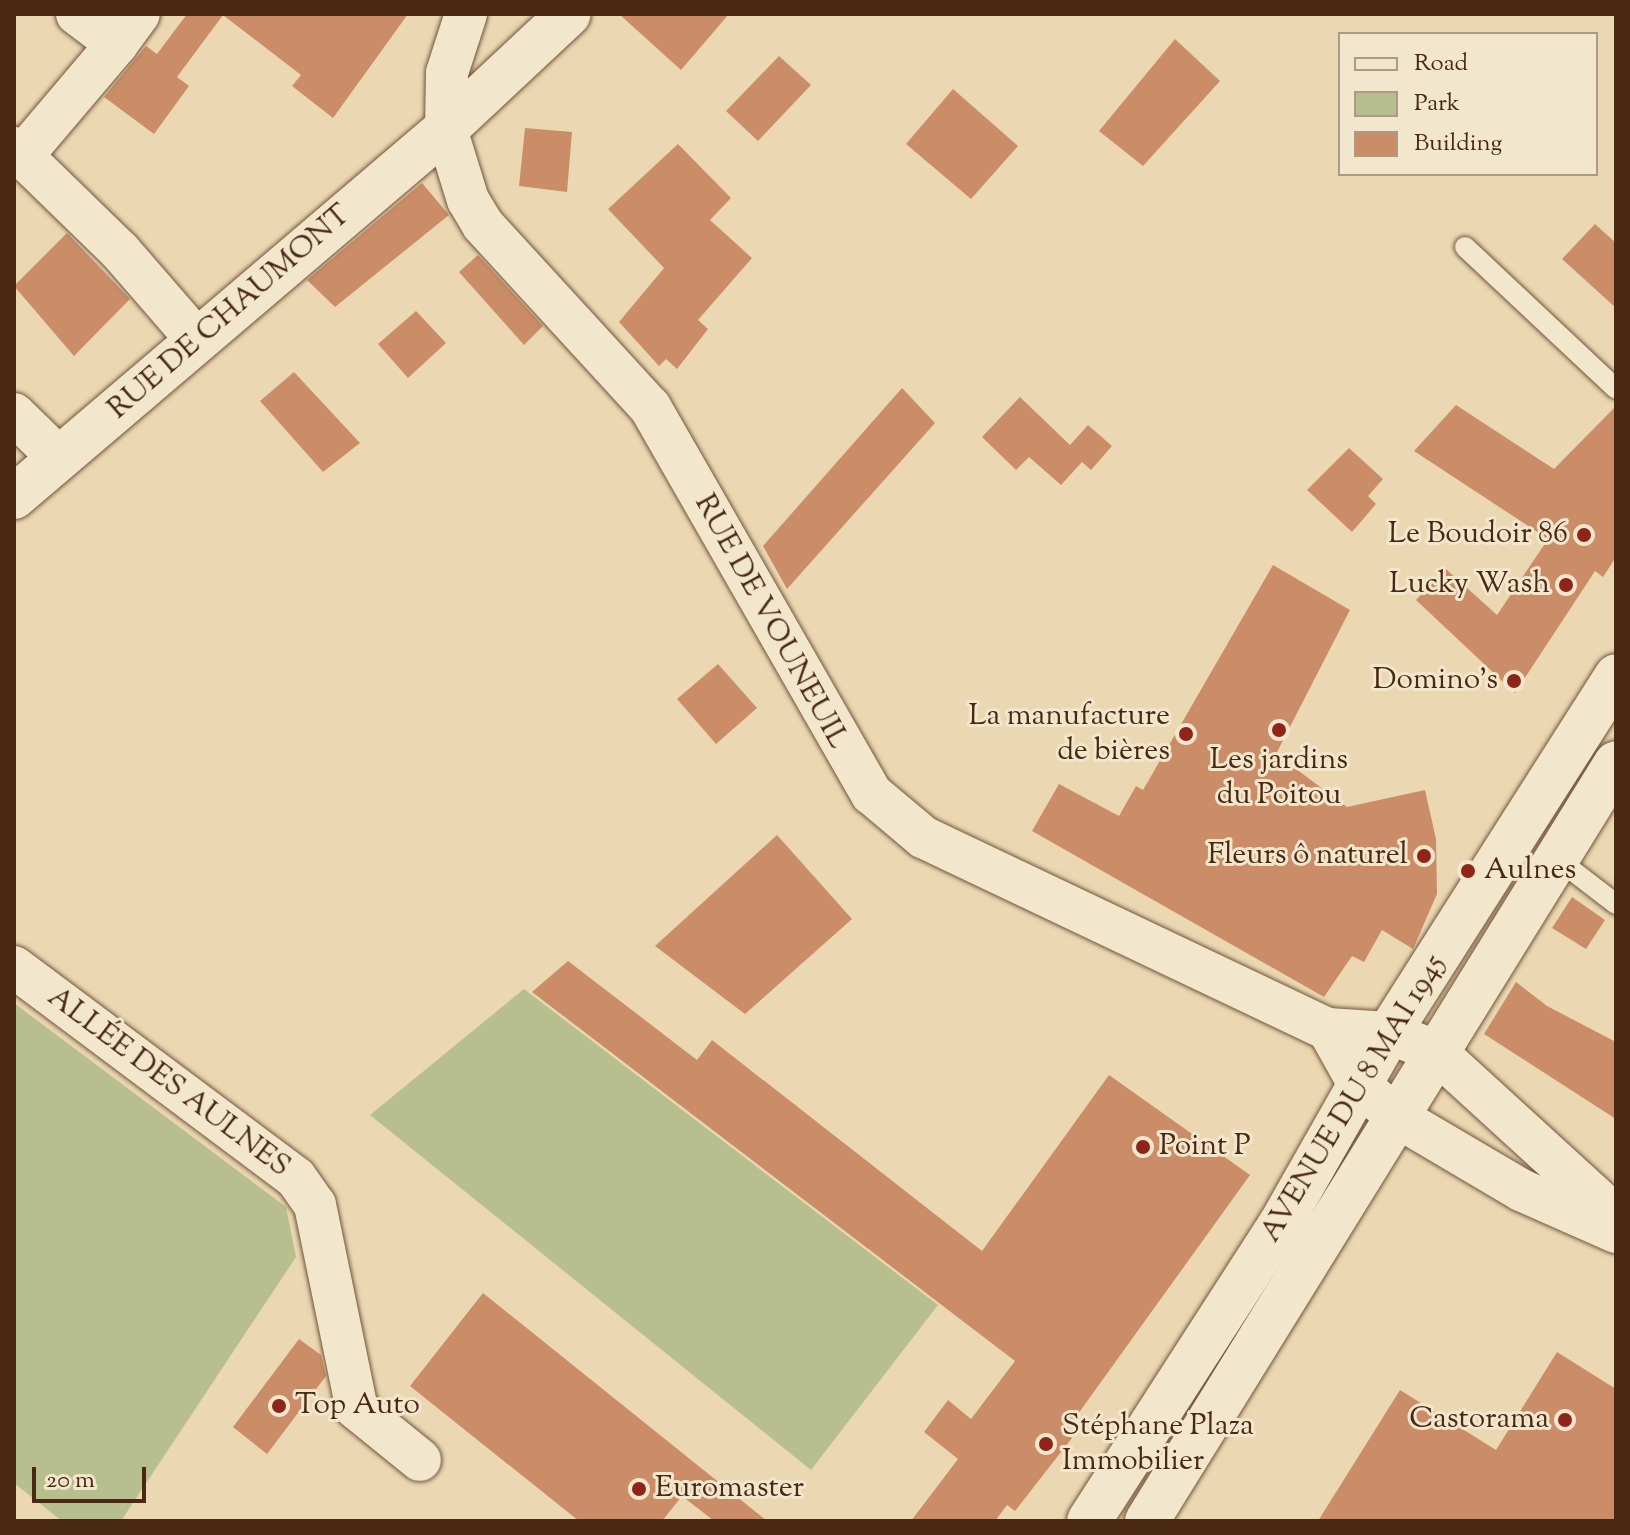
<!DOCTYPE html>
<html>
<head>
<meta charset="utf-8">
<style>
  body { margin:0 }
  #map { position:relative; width:1630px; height:1535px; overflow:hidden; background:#ebd8b2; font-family:"Sorts Mill Goudy",serif }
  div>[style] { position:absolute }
  .green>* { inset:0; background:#b6bf8d }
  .building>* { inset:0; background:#cb8d68 }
  .roads { filter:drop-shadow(0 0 2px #72553b) drop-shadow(0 0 2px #72553b) }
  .lane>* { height:20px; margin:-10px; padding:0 10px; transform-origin:10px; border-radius:10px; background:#f2e6cd }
  .street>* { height:42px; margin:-21px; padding:0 21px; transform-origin:21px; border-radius:21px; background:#f2e6cd }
  .secondary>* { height:44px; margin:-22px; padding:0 22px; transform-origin:22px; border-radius:22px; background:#f2e6cd }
  .dots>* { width:22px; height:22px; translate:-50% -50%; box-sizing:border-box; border:4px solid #f2e6cd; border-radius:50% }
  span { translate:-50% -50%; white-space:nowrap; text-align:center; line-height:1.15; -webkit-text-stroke:6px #f2e6cd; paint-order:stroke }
  .street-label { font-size:30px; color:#492913 }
  .poi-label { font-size:30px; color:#492913 }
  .right { translate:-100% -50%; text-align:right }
  .left { translate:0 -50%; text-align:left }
  .frame { position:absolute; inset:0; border:16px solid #492913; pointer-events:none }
  .legend { position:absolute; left:1338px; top:32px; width:260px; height:144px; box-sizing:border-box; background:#f2e6cd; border:2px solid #ae9a83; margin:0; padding:10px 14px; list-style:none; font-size:24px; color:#492913 }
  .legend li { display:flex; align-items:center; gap:16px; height:40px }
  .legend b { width:40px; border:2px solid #ae9a83 }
  .scale { position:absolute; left:32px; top:1467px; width:114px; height:36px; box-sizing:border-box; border:4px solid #492913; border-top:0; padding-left:10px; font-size:24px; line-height:28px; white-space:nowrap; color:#492913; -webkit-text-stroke:6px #f2e6cd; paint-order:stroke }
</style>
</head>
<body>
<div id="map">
  <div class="green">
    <div style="clip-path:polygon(524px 989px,938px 1305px,811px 1470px,370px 1115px)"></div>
    <div style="clip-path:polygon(14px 1003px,286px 1207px,296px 1257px,121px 1521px,62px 1521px,14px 1483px)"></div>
  </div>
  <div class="building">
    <div style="clip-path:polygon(187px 14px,408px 14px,333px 118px,292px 86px,301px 75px,223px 15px,177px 77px,189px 86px,154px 134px,104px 97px,146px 46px,157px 54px)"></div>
    <div style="clip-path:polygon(619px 14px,729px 14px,681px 70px)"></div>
    <div style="clip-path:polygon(1175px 39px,1220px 81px,1143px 166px,1099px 131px)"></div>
    <div style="clip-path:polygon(779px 56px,811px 85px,758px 141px,726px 111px)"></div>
    <div style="clip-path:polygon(953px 89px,1018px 146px,971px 199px,906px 144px)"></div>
    <div style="clip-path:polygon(525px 128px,572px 132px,567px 192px,519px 186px)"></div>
    <div style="clip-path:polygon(678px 144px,731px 198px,710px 220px,752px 258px,698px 320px,708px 329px,677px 369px,666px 359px,659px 366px,619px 322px,664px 268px,608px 209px)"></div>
    <div style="clip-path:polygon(422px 183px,449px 215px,335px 307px,307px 280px)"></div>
    <div style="clip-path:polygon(1595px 224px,1616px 243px,1616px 308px,1562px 259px)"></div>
    <div style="clip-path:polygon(67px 233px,130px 299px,74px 356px,14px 286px)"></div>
    <div style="clip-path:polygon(478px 255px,543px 326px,524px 345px,459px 272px)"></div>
    <div style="clip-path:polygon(416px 311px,446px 343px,408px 378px,378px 344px)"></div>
    <div style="clip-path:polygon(294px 372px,360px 443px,323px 472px,260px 401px)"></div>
    <div style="clip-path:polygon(902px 388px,935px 423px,787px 589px,763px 546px)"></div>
    <div style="clip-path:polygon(1020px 397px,1070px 445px,1088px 425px,1112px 446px,1091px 470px,1082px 462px,1061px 485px,1029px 457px,1016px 470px,982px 437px)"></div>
    <div style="clip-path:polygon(1456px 405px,1554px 469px,1616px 406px,1616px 557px,1603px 577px,1595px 571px,1515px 693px,1416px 600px,1446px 569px,1497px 615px,1548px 539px,1414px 451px)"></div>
    <div style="clip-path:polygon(1349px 448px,1383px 479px,1368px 496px,1376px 504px,1352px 532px,1307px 490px)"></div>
    <div style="clip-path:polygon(1273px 565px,1350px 610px,1276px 754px,1347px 807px,1425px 790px,1436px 839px,1437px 894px,1413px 949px,1382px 930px,1364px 962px,1352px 956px,1324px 997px,1032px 831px,1059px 784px,1119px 816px,1136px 786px,1143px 790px)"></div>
    <div style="clip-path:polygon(718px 664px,757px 708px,716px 744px,677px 699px)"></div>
    <div style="clip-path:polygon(777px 835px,852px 919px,745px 1014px,655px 946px)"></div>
    <div style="clip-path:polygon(1572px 897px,1605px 920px,1586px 949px,1552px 928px)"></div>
    <div style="clip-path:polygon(568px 961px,697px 1060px,712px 1040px,982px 1251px,1109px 1075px,1250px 1175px,1065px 1432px,1072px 1438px,1015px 1511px,1007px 1505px,995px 1521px,911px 1521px,958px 1459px,924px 1432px,948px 1400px,971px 1419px,1015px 1361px,532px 992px)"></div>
    <div style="clip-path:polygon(1516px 982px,1547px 1006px,1616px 1042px,1616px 1119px,1484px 1034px)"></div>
    <div style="clip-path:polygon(483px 1293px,706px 1472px,767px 1521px,714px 1521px,682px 1496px,662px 1521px,579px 1521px,410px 1386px)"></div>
    <div style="clip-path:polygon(299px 1339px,321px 1355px,326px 1376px,267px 1454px,233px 1427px)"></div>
    <div style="clip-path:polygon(1557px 1352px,1616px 1389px,1616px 1521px,1318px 1521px,1400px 1390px,1496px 1450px)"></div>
  </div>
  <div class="roads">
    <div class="lane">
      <div style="left:1465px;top:247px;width:207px;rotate:43.2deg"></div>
      <div style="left:1556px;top:858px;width:76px;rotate:37.5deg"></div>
    </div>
    <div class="street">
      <div style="left:77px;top:14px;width:50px;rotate:36.9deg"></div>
      <div style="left:117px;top:44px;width:37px;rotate:-54deg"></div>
      <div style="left:466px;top:14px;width:62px;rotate:107.9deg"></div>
      <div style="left:447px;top:73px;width:56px;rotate:91deg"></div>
      <div style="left:446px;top:129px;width:74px;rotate:72.8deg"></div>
      <div style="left:468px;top:200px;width:29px;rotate:59deg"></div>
      <div style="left:483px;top:225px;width:247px;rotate:47.5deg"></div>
      <div style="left:650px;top:407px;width:446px;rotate:60.2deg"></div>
      <div style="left:872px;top:794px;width:67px;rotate:40.1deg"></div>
      <div style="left:923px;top:837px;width:448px;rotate:25.4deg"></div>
      <div style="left:1328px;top:1029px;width:61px;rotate:3.8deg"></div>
      <div style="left:1389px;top:1033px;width:49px;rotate:21.4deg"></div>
      <div style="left:1435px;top:1051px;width:245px;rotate:42.4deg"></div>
      <div style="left:14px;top:148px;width:148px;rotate:44.2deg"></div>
      <div style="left:120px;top:251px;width:119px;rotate:49.1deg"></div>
      <div style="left:22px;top:156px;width:147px;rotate:-49.7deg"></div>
      <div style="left:14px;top:414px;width:64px;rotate:44.4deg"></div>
      <div style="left:14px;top:967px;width:352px;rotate:36.8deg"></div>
      <div style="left:296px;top:1178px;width:33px;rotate:55deg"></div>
      <div style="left:315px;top:1205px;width:208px;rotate:78.4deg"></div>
      <div style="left:357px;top:1409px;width:81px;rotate:39deg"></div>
      <div style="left:1328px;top:1029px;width:65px;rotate:60.7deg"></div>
      <div style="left:1360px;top:1086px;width:50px;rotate:39.4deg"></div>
      <div style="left:1399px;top:1118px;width:142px;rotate:30.5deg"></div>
      <div style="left:1521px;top:1190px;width:104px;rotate:23.9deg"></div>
    </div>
    <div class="secondary">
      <div style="left:14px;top:497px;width:567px;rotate:-40.43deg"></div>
      <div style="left:446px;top:129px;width:168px;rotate:-43.1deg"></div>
      <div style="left:1089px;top:1521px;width:352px;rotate:-57.2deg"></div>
      <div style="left:1280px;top:1225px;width:221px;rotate:-60.4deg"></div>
      <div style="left:1389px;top:1033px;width:423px;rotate:-57.5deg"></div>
      <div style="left:1147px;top:1521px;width:891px;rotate:-58.25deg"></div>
    </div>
  </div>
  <div class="dots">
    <div style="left:1584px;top:535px;background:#8f2418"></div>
    <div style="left:1566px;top:585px;background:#8f2418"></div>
    <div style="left:1514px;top:681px;background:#8f2418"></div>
    <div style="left:1279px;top:730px;background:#8f2418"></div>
    <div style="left:1186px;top:734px;background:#8f2418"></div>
    <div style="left:1424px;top:856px;background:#8f2418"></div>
    <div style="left:1468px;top:871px;background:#8f2418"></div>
    <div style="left:1143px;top:1147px;background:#8f2418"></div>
    <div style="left:279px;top:1406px;background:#8f2418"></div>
    <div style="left:1565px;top:1420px;background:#8f2418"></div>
    <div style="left:1046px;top:1444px;background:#8f2418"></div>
    <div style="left:639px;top:1489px;background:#8f2418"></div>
  </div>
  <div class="street-label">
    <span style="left:230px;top:313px;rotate:-41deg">RUE DE CHAUMONT</span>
    <span style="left:770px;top:622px;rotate:61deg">RUE DE VOUNEUIL</span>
    <span style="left:168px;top:1083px;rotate:37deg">ALLÉE DES AULNES</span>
    <span style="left:1354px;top:1099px;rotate:-59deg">AVENUE DU 8 MAI 1945</span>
  </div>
  <div class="poi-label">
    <span class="right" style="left:1568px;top:535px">Le Boudoir 86</span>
    <span class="right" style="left:1550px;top:585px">Lucky Wash</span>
    <span class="right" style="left:1498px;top:681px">Domino's</span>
    <span class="right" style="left:1170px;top:734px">La manufacture<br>de bières</span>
    <span style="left:1279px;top:778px">Les jardins<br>du Poitou</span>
    <span class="right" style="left:1408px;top:856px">Fleurs ô naturel</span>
    <span class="left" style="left:1484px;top:871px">Aulnes</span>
    <span class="left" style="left:1159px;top:1147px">Point P</span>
    <span class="left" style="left:295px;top:1406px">Top Auto</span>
    <span class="right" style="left:1549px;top:1420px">Castorama</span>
    <span class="left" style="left:1062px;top:1444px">Stéphane Plaza<br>Immobilier</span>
    <span class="left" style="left:655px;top:1489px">Euromaster</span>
  </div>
  <div class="frame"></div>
  <ul class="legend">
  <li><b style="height:10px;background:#f2e6cd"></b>Road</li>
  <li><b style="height:22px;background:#b6bf8d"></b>Park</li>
  <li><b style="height:22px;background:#cb8d68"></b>Building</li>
  </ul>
  <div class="scale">20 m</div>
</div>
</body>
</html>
